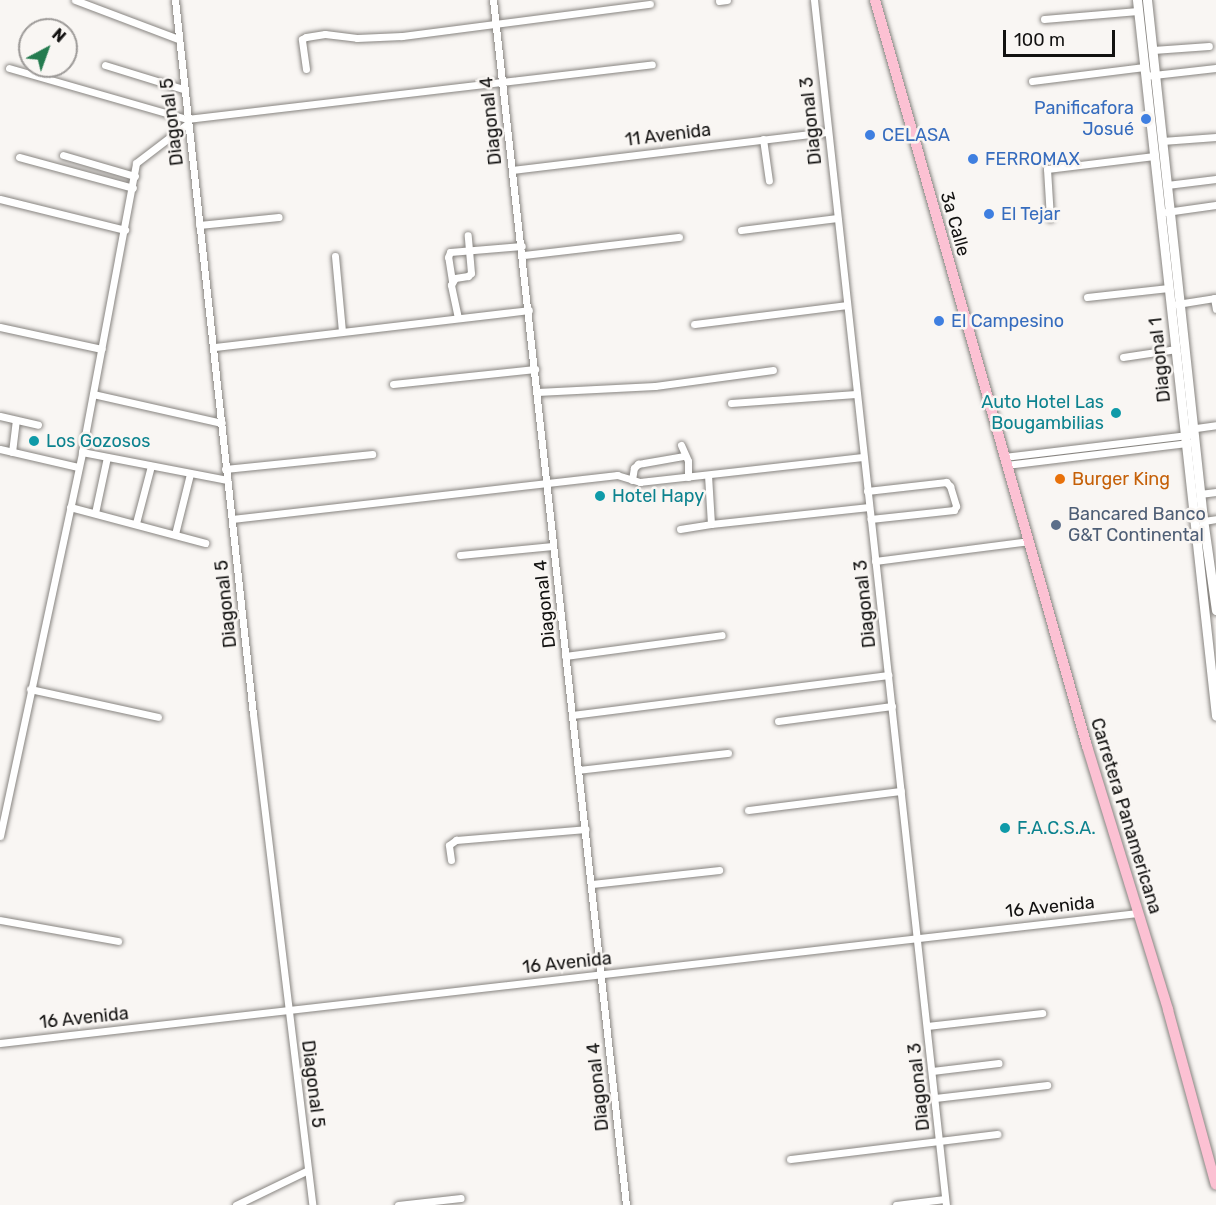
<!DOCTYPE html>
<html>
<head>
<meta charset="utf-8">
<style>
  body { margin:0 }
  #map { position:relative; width:1216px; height:1205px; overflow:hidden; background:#f9f6f3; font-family:Rubik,sans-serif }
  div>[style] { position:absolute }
  .roads { filter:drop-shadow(0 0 2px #878480) drop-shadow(0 0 2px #878480) }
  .street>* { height:7px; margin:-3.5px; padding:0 3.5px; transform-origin:3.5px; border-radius:3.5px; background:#fff }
  .secondary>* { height:9px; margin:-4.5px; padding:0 4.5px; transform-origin:4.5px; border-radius:4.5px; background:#fff }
  .primary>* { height:10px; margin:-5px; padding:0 5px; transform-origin:5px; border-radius:5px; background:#fcc1d3 }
  .dots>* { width:16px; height:16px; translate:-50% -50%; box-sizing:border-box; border:3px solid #f9f6f3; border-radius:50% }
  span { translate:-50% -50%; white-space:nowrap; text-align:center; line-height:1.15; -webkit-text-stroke:5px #f9f6f3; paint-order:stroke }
  .shop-label { font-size:18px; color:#366cbe }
  .right { translate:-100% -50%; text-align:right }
  .left { translate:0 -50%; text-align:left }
  .street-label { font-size:18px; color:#121110 }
  .culture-label { font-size:18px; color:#0d838f }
  .food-label { font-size:18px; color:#c56008 }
  .service-label { font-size:18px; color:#4e5e75 }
  .north { position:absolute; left:18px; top:18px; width:60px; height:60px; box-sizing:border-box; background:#f9f6f3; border:2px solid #9d9a98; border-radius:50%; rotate:41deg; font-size:16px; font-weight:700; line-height:24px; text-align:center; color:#121110 }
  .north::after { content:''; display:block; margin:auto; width:21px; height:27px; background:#247b4f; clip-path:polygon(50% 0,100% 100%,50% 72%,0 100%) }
  .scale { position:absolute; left:1003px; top:30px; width:112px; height:27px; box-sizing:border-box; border:3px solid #121110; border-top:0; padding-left:8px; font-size:18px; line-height:21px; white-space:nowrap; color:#121110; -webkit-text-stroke:4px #f9f6f3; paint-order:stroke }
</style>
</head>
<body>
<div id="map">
  <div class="roads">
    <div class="street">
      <div style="left:75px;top:0;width:110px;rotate:20.7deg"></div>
      <div style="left:175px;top:0;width:718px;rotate:83.77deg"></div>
      <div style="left:253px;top:714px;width:495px;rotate:83.1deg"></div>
      <div style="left:493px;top:0;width:1212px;rotate:83.7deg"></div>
      <div style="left:814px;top:0;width:1212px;rotate:83.75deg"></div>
      <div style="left:719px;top:1px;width:8px;rotate:-7deg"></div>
      <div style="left:1044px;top:19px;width:94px;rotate:-4.9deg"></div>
      <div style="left:1153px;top:50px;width:56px;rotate:-4.1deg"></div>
      <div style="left:105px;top:65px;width:82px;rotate:17.1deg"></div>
      <div style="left:9px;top:68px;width:185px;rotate:16deg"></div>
      <div style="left:187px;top:119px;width:468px;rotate:-6.7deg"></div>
      <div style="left:306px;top:69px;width:30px;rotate:-98deg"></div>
      <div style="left:302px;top:39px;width:4px;rotate:-27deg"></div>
      <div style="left:306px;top:37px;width:19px;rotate:-9deg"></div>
      <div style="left:325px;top:34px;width:32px;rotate:7deg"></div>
      <div style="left:357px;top:38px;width:45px;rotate:-2.5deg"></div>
      <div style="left:402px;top:36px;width:250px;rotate:-7.4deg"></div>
      <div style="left:1145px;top:76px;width:71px;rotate:-6.4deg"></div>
      <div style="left:1032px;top:81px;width:113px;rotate:-7.1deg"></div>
      <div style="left:763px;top:139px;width:42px;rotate:81.9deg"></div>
      <div style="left:1162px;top:141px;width:54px;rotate:-4.2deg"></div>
      <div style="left:63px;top:155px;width:75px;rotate:16.3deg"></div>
      <div style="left:19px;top:157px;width:118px;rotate:15.2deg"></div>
      <div style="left:512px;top:170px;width:317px;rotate:-6.9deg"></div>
      <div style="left:1167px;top:185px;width:49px;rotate:-7deg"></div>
      <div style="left:0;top:199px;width:129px;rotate:13.9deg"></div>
      <div style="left:1166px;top:212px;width:50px;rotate:-8deg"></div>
      <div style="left:1050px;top:218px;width:49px;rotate:-93.5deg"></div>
      <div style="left:1047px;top:169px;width:108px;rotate:-6.9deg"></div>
      <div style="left:199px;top:225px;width:80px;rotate:-5.7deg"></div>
      <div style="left:741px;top:230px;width:97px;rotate:-7.1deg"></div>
      <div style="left:523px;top:255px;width:157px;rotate:-6.6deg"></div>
      <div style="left:335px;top:256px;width:76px;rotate:84.7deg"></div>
      <div style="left:452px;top:281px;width:24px;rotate:-99deg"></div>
      <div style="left:448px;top:257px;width:5px;rotate:-68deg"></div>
      <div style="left:450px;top:252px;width:72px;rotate:-4.8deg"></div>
      <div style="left:1087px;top:297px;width:82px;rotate:-6.3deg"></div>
      <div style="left:1214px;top:298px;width:11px;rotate:80deg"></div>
      <div style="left:1177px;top:304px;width:39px;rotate:-9deg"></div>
      <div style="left:458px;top:318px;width:34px;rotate:-102deg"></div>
      <div style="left:451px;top:285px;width:8px;rotate:-60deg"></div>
      <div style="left:455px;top:278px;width:13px;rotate:-9deg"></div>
      <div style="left:468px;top:276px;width:4px;rotate:-45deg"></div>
      <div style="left:471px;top:273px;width:38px;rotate:-95deg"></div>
      <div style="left:694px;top:324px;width:153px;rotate:-7.1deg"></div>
      <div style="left:0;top:327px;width:104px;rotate:12.2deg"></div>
      <div style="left:215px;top:347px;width:316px;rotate:-6.7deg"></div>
      <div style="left:1123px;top:357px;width:54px;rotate:-8.6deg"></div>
      <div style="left:393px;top:384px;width:143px;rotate:-6deg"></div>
      <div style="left:537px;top:392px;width:118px;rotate:-2.9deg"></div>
      <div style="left:655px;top:386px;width:119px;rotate:-7.7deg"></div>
      <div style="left:93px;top:394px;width:132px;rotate:12.7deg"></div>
      <div style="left:731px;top:403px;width:125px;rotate:-4.1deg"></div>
      <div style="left:0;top:416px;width:39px;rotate:13deg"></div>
      <div style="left:1189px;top:429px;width:27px;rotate:-8deg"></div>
      <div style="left:681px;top:445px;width:17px;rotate:66deg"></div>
      <div style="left:688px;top:461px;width:16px;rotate:90deg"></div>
      <div style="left:0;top:449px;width:80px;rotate:13deg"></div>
      <div style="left:12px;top:452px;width:32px;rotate:-83deg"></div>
      <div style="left:82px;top:452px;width:148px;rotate:10.9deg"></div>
      <div style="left:1004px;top:457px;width:185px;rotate:-6.8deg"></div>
      <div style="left:1006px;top:465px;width:184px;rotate:-6.9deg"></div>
      <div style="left:225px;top:469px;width:148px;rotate:-5.8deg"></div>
      <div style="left:632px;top:480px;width:12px;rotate:-81deg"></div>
      <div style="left:634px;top:468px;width:6px;rotate:-45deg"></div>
      <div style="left:638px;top:464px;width:47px;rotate:-9.9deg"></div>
      <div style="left:867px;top:491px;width:80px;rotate:-6.5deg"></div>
      <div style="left:946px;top:482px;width:6px;rotate:45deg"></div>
      <div style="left:950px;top:486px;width:21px;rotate:73deg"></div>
      <div style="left:956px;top:506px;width:4px;rotate:117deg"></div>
      <div style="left:954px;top:510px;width:84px;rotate:173.9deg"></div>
      <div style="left:1200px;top:494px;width:16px;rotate:-7deg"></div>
      <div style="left:70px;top:507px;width:140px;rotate:14.9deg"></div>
      <div style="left:95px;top:513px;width:57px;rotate:-77.9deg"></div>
      <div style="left:232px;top:519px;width:388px;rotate:-6.5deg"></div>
      <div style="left:617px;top:475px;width:24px;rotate:17deg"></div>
      <div style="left:640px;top:482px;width:224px;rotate:-6.4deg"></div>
      <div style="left:1204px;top:521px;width:12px;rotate:-9deg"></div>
      <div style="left:136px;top:523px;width:59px;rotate:-75.3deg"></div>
      <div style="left:711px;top:524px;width:159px;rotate:-6.1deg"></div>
      <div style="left:680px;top:529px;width:31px;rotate:-9deg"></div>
      <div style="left:711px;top:524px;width:49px;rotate:-93.5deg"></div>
      <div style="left:175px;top:534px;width:62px;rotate:-76deg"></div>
      <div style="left:460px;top:555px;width:93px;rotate:-5.5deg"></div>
      <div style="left:875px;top:561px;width:154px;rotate:-7.4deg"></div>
      <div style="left:565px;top:656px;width:158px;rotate:-7.6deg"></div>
      <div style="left:30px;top:689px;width:131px;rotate:12.3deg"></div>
      <div style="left:572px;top:715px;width:319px;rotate:-7.2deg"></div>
      <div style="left:778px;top:721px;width:115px;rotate:-7.5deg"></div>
      <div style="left:578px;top:770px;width:151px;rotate:-6.5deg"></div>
      <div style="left:748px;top:810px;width:154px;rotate:-7.1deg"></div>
      <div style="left:0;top:836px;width:393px;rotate:-77.9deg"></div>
      <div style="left:82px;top:452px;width:294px;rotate:-79.4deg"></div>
      <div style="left:136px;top:163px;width:64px;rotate:-37.4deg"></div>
      <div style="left:451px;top:860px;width:15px;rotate:-98deg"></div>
      <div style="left:449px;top:845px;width:9px;rotate:-36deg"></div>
      <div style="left:456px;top:840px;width:130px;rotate:-4.8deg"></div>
      <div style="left:592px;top:884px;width:128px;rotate:-6.3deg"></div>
      <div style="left:0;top:920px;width:120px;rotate:10.1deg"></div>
      <div style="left:927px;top:1026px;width:116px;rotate:-6.4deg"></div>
      <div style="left:0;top:1043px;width:1145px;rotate:-6.52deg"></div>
      <div style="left:932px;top:1071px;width:67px;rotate:-6.8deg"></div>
      <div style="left:935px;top:1098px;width:113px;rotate:-6.6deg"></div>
      <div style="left:790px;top:1159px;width:209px;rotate:-6.9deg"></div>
      <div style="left:236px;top:1205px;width:80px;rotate:-25.9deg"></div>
      <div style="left:398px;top:1205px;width:63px;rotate:-6.3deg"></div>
      <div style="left:896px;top:1205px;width:49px;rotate:-7deg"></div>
    </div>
    <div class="secondary">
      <div style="left:1137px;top:0;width:720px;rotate:83.7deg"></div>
      <div style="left:1147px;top:0;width:522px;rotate:83.84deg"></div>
      <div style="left:1203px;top:519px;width:92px;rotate:81.9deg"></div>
    </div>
    <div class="primary">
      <div style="left:875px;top:0;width:776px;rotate:74.14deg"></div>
      <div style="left:1087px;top:746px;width:276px;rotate:72.9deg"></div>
      <div style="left:1168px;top:1010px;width:181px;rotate:74.7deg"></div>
    </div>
  </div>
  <div class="dots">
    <div style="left:1146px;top:119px;background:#3f7fe0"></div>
    <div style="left:870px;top:135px;background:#3f7fe0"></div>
    <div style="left:973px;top:159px;background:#3f7fe0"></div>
    <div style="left:989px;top:214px;background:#3f7fe0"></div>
    <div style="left:939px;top:321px;background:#3f7fe0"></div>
    <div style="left:1116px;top:413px;background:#0f9aa8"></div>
    <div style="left:34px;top:441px;background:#0f9aa8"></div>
    <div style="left:1060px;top:479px;background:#e8710a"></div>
    <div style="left:600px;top:496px;background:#0f9aa8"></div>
    <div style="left:1056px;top:525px;background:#5c6f8a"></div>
    <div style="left:1005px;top:828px;background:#0f9aa8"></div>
  </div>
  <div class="shop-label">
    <span class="right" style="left:1134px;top:119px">Panificafora<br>Josué</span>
    <span class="left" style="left:882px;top:135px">CELASA</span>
    <span class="left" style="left:985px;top:159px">FERROMAX</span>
    <span class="left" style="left:1001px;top:214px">El Tejar</span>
    <span class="left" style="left:951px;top:321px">El Campesino</span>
  </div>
  <div class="street-label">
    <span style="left:491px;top:121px;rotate:-96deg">Diagonal 4</span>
    <span style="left:811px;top:121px;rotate:-96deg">Diagonal 3</span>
    <span style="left:172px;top:122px;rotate:-97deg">Diagonal 5</span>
    <span style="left:668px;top:135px;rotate:-7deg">11 Avenida</span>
    <span style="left:955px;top:224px;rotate:74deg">3a Calle</span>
    <span style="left:1160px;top:360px;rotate:-96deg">Diagonal 1</span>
    <span style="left:226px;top:604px;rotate:-96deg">Diagonal 5</span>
    <span style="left:545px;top:604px;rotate:-96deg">Diagonal 4</span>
    <span style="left:865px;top:604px;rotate:-96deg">Diagonal 3</span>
    <span style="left:1126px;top:816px;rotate:73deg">Carretera Panamericana</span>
    <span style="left:1050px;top:907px;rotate:-6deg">16 Avenida</span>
    <span style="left:567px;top:963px;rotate:-6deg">16 Avenida</span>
    <span style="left:84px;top:1018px;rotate:-6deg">16 Avenida</span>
    <span style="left:313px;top:1084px;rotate:83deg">Diagonal 5</span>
    <span style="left:598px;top:1087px;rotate:-96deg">Diagonal 4</span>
    <span style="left:919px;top:1087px;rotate:-96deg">Diagonal 3</span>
  </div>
  <div class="culture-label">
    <span class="right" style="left:1104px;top:413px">Auto Hotel Las<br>Bougambilias</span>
    <span class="left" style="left:46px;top:441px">Los Gozosos</span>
    <span class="left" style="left:612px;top:496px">Hotel Hapy</span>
    <span class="left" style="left:1017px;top:828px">F.A.C.S.A.</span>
  </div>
  <div class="food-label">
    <span class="left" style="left:1072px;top:479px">Burger King</span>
  </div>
  <div class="service-label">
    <span class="left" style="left:1068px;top:525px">Bancared Banco<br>G&amp;T Continental</span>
  </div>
  <div class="north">N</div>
  <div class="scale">100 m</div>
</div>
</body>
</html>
